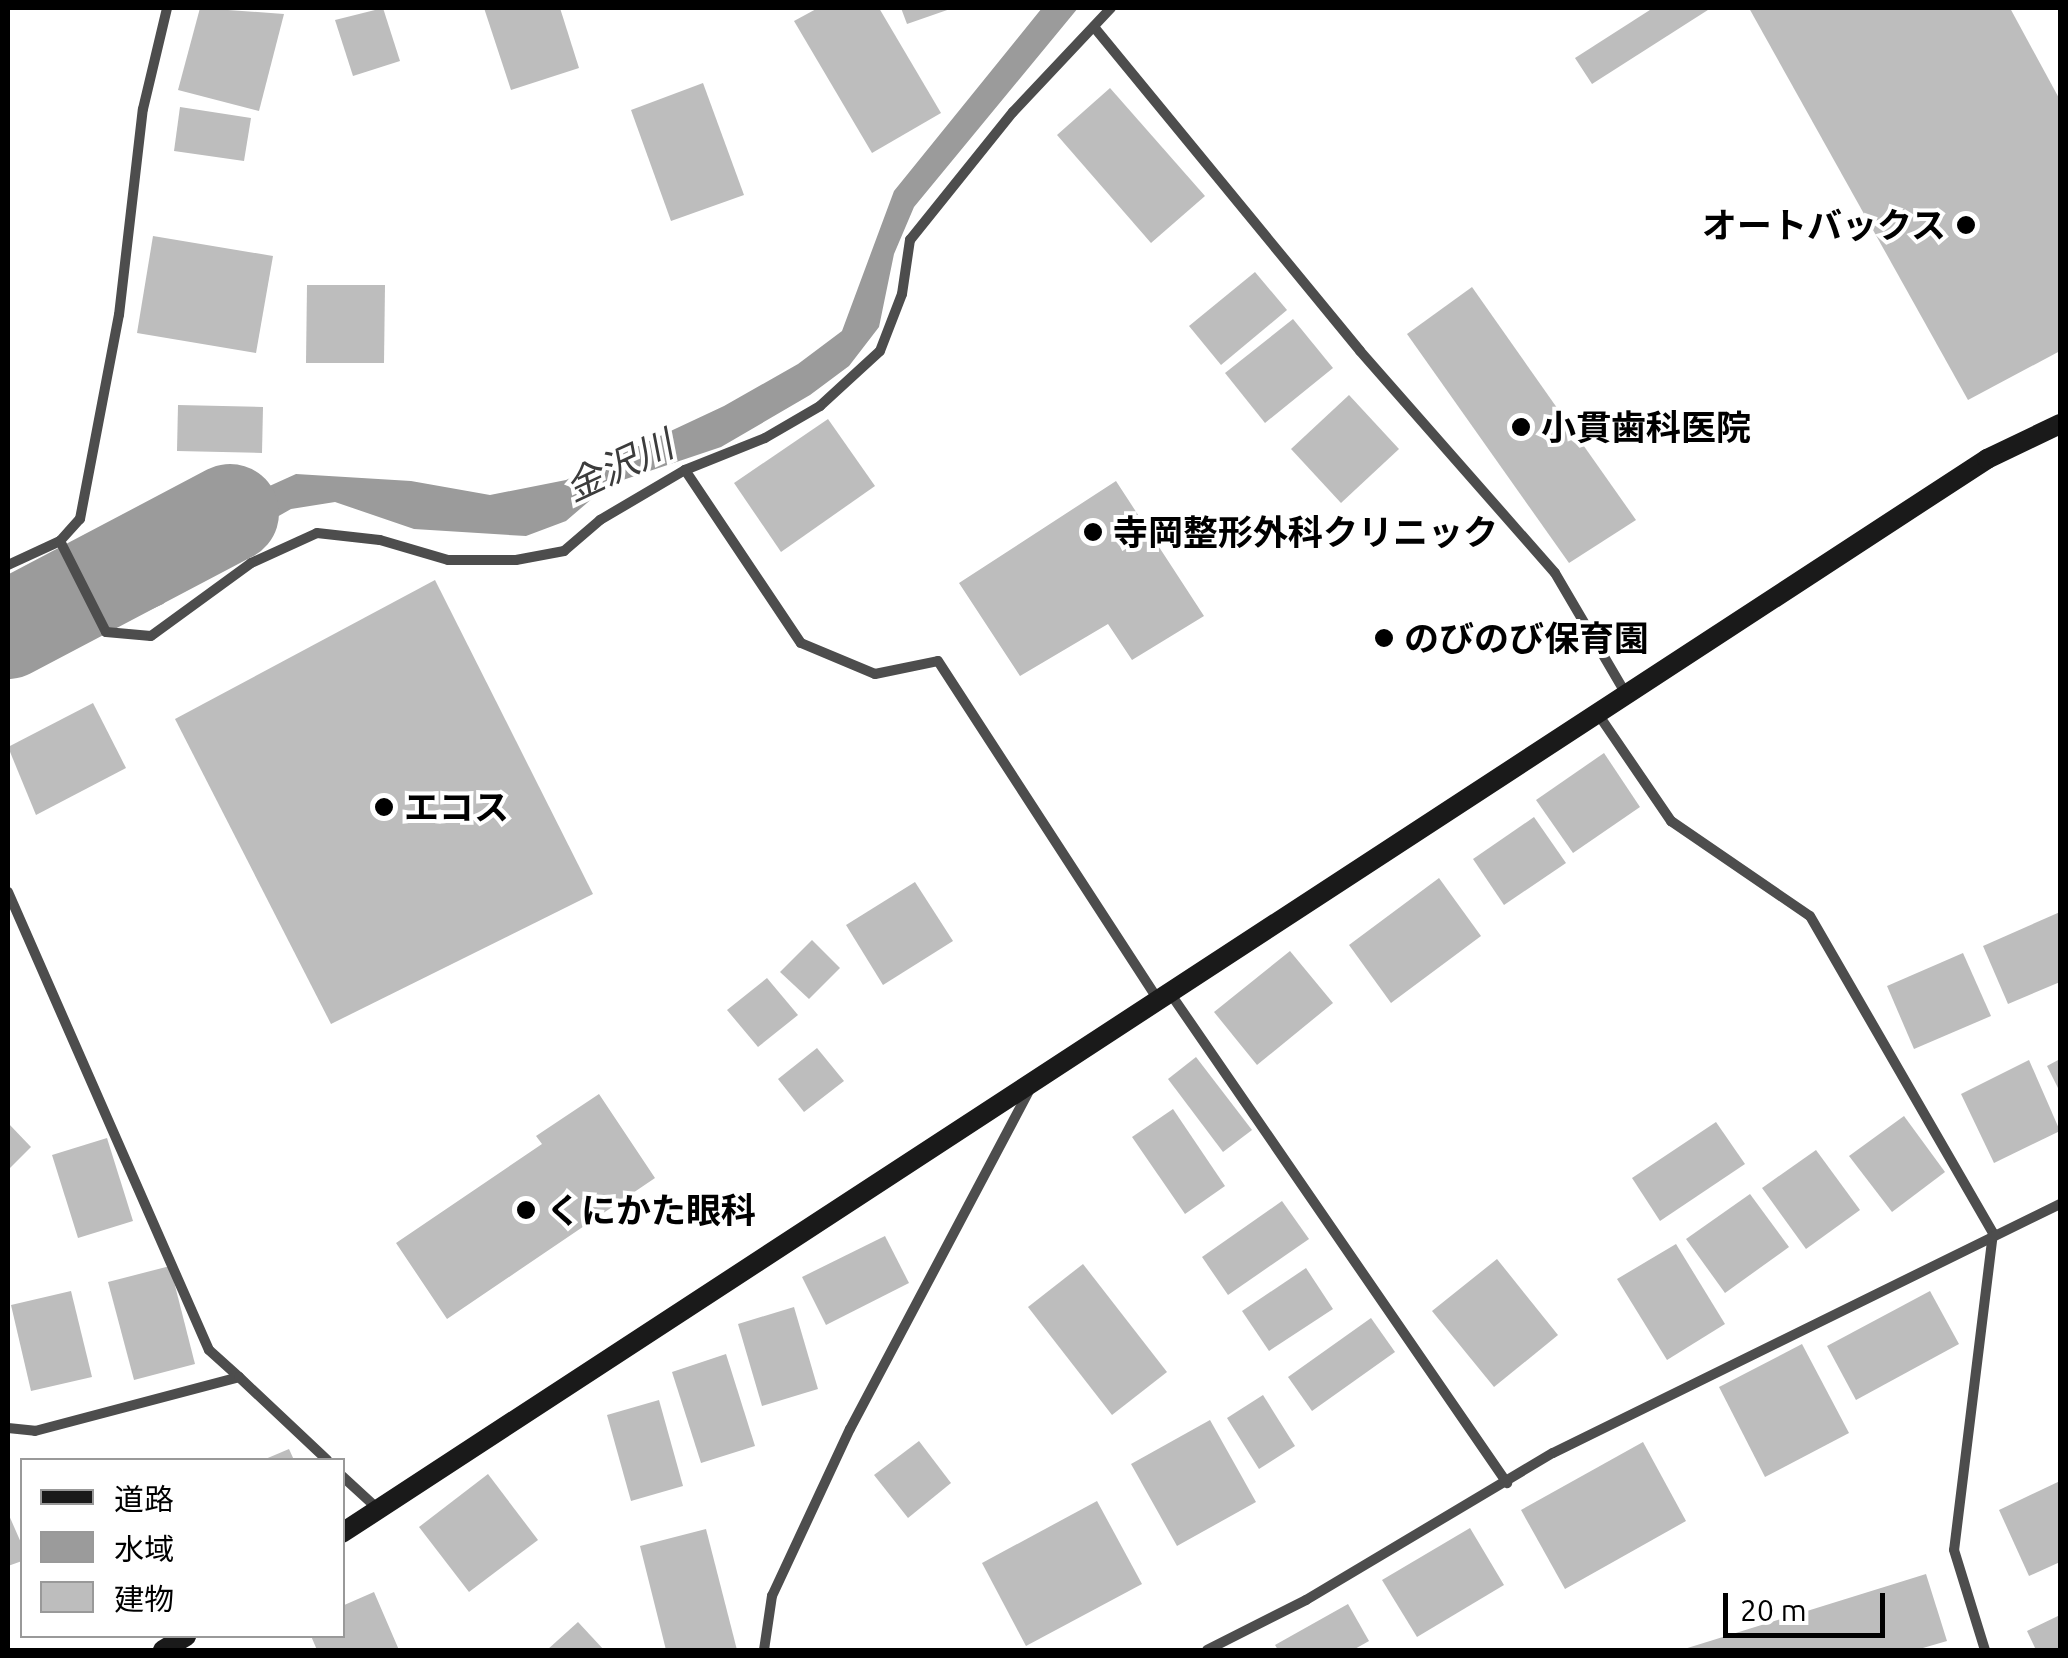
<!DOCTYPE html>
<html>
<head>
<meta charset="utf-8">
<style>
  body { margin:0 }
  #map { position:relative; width:2068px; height:1658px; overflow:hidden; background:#fff; font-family:Ubuntu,"Noto Sans JP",sans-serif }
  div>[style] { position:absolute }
  .water>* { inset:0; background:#9b9b9b }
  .river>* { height:98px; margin:-49px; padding:0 49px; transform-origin:49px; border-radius:49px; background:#9b9b9b }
  .building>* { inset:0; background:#bdbdbd }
  .street>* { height:10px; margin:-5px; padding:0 5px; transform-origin:5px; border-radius:5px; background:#4d4d4d }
  .secondary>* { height:20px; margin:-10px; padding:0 10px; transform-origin:10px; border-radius:10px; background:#1a1a1a }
  .dots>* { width:28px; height:28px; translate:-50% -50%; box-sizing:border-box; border:5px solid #fff; border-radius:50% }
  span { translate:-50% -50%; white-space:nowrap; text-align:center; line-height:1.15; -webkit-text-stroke:8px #fff; paint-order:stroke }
  .poi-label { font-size:35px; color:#000; font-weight:700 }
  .right { translate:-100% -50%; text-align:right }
  .left { translate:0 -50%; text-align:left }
  .water-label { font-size:38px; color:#3c3c3c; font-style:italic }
  .frame { position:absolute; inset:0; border:10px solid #000; pointer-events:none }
  .legend { position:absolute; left:20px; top:1458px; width:325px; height:180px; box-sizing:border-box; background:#fff; border:2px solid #999; margin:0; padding:12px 18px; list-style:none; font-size:30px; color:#000 }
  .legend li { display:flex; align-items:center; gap:20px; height:50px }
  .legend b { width:50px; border:2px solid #999 }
  .scale { position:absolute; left:1723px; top:1593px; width:162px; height:45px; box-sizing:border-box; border:5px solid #000; border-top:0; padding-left:12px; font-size:30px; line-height:35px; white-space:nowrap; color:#000; -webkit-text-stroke:8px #fff; paint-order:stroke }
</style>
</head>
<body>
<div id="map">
  <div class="water">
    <div style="clip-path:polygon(1042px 8px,1078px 8px,914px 207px,894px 254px,879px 327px,849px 366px,810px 395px,721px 447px,608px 485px,566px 521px,526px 536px,414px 529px,335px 502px,291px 509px,219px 550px,163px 604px,134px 617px,100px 552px,127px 536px,172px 530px,296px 474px,411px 481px,490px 495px,566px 480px,724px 406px,798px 364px,842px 331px,894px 191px)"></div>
    <div style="clip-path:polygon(44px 573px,77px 636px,8px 673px,8px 593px)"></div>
  </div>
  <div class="river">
    <div style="left:8px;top:630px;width:251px;rotate:-27.8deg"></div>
  </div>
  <div class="building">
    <div style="clip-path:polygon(200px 8px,284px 14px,259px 111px,178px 90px)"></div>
    <div style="clip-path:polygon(383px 8px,400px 61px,353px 76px,335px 20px)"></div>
    <div style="clip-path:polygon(484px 8px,560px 8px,579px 68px,511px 90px)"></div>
    <div style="clip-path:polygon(818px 8px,879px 8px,941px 113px,872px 153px,794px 21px)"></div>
    <div style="clip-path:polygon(901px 8px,953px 8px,907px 24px)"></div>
    <div style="clip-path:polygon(1653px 8px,1711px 8px,1592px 84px,1575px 58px)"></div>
    <div style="clip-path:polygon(1749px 8px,2010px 8px,2060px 100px,2060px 351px,1968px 400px)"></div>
    <div style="clip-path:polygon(703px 83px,744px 195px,671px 221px,631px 110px)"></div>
    <div style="clip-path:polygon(1110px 88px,1205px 196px,1151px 243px,1057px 135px)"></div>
    <div style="clip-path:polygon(180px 107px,251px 118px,244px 161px,174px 151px)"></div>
    <div style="clip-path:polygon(153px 236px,273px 256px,256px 353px,137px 333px)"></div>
    <div style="clip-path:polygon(1255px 272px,1287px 310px,1221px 365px,1189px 326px)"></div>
    <div style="clip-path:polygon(307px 285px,385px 285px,384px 363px,306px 363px)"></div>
    <div style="clip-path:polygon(1472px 287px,1636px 520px,1569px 563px,1407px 334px)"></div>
    <div style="clip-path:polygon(1293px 319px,1333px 368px,1265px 423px,1225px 373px)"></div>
    <div style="clip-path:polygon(1349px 395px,1399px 449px,1341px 503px,1291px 449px)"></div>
    <div style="clip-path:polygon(178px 405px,263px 407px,262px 453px,177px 451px)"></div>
    <div style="clip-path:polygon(828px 419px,875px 486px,781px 552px,734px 483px)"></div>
    <div style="clip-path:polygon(1116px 481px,1204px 616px,1132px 660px,1108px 624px,1020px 676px,959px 583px)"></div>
    <div style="clip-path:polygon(435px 580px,593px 894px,331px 1024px,175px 719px)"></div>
    <div style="clip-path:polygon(93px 703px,126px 768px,36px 815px,8px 747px)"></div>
    <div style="clip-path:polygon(1604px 753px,1640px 807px,1573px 853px,1536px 800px)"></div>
    <div style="clip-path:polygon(1534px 817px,1566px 863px,1504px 905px,1473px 859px)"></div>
    <div style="clip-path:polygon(1439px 878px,1481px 936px,1391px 1003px,1349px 945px)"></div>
    <div style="clip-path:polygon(915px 882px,953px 941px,883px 985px,846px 925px)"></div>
    <div style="clip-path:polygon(2060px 912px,2060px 982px,2008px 1004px,1983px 946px)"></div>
    <div style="clip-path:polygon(812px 940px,840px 968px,809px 999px,780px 972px)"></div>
    <div style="clip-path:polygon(1290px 951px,1333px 1003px,1257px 1065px,1214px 1012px)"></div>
    <div style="clip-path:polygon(1963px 953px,1991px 1016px,1914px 1049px,1887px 986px)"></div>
    <div style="clip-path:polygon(767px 978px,798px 1015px,758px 1047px,727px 1010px)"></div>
    <div style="clip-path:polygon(817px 1048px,844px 1081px,804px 1112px,778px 1079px)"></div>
    <div style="clip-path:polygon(1196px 1057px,1252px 1130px,1223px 1152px,1168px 1079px)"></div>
    <div style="clip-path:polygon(2060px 1059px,2060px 1092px,2047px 1066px)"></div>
    <div style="clip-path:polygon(2029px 1060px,2060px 1131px,1994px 1163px,1961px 1094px)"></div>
    <div style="clip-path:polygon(599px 1094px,655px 1178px,447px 1319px,396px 1243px,542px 1144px,536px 1136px)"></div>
    <div style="clip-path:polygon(1173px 1109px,1225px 1186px,1185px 1214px,1132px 1137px)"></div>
    <div style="clip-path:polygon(1904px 1116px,1945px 1172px,1892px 1212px,1849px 1156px)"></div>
    <div style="clip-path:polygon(1716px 1122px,1745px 1164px,1660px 1221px,1632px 1178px)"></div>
    <div style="clip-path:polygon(8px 1123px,31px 1147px,8px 1170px)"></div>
    <div style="clip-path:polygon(107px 1138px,133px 1221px,78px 1238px,52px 1155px)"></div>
    <div style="clip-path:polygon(1816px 1150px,1860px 1210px,1806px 1249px,1762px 1188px)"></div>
    <div style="clip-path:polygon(1750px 1194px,1789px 1247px,1725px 1293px,1686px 1239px)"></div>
    <div style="clip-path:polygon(1282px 1201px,1309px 1239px,1228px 1295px,1202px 1257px)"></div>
    <div style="clip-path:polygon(885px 1236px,909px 1283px,826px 1325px,802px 1277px)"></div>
    <div style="clip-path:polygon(1676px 1244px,1725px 1324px,1667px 1360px,1617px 1279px)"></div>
    <div style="clip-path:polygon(1497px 1259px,1558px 1335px,1494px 1387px,1432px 1311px)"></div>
    <div style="clip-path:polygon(1083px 1264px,1167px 1372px,1112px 1415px,1028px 1307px)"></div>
    <div style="clip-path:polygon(170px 1266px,195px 1364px,134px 1380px,108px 1282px)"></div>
    <div style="clip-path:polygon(1306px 1268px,1333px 1309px,1269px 1351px,1242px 1311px)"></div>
    <div style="clip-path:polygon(71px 1291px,92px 1377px,31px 1391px,11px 1305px)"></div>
    <div style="clip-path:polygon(1930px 1291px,1959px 1344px,1856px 1400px,1827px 1346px)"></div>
    <div style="clip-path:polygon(794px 1307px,818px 1389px,762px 1406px,738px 1324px)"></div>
    <div style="clip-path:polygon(1371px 1318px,1395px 1352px,1312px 1411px,1288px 1377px)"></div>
    <div style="clip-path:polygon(1802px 1344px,1849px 1433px,1765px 1477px,1719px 1387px)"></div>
    <div style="clip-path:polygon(726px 1354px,755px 1446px,701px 1463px,672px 1372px)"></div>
    <div style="clip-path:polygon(1263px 1395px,1295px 1446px,1259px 1469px,1227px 1418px)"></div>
    <div style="clip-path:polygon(659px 1400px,683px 1486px,631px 1501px,607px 1415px)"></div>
    <div style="clip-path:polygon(1210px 1420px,1256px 1502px,1177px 1546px,1131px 1464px)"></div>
    <div style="clip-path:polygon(919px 1441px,951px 1483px,908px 1518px,874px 1475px)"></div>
    <div style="clip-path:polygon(1643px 1442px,1686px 1521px,1565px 1589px,1521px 1510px)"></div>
    <div style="clip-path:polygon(289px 1449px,294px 1460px,263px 1460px)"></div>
    <div style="clip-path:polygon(488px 1474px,538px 1540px,469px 1592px,419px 1527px)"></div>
    <div style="clip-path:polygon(2060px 1481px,2060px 1562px,2029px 1576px,1999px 1510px)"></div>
    <div style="clip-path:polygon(1097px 1501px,1142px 1584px,1026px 1646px,982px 1563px)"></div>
    <div style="clip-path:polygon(8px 1513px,22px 1545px,22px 1561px,8px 1566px)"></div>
    <div style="clip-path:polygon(1470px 1528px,1504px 1585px,1417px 1637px,1382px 1580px)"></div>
    <div style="clip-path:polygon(706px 1529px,737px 1650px,666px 1650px,640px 1546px)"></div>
    <div style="clip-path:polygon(1926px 1574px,1947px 1641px,1916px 1650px,1681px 1650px)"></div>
    <div style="clip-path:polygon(374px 1592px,399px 1650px,317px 1650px,311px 1636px,342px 1636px,342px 1606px)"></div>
    <div style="clip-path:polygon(1348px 1604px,1369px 1641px,1353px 1650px,1278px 1650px,1275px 1645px)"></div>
    <div style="clip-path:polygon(2060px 1615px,2060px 1650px,2036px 1650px,2027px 1631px)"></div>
    <div style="clip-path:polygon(578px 1622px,604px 1650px,547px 1650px)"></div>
  </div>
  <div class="street">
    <div style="left:1094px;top:27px;width:419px;rotate:50.6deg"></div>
    <div style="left:1360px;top:351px;width:295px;rotate:48.7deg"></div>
    <div style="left:1555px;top:573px;width:140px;rotate:59.6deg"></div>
    <div style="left:685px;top:470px;width:86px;rotate:-21.8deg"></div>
    <div style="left:765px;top:438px;width:64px;rotate:-30.2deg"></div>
    <div style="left:820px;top:406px;width:81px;rotate:-42.5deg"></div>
    <div style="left:880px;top:351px;width:61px;rotate:-68.9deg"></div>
    <div style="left:902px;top:294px;width:55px;rotate:-81.6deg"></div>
    <div style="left:910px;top:240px;width:164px;rotate:-51.2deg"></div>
    <div style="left:1013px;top:112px;width:143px;rotate:-46.7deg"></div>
    <div style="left:60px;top:541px;width:102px;rotate:63.2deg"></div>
    <div style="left:106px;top:632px;width:45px;rotate:5.1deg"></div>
    <div style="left:151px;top:636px;width:124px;rotate:-36.1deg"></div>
    <div style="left:251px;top:563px;width:72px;rotate:-24.4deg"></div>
    <div style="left:317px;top:533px;width:63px;rotate:6.3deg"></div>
    <div style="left:380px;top:540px;width:71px;rotate:16.4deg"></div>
    <div style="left:448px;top:560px;width:68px"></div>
    <div style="left:516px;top:560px;width:49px;rotate:-10.6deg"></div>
    <div style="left:564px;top:551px;width:48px;rotate:-40.7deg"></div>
    <div style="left:600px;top:520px;width:99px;rotate:-30.5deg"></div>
    <div style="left:685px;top:470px;width:208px;rotate:56.2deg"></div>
    <div style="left:801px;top:643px;width:80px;rotate:22.7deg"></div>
    <div style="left:875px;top:674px;width:64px;rotate:-11.7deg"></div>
    <div style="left:938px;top:661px;width:404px;rotate:57deg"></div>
    <div style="left:8px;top:565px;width:57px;rotate:-24.8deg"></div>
    <div style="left:60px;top:541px;width:30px;rotate:-48deg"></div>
    <div style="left:80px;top:519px;width:208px;rotate:-79.2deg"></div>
    <div style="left:119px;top:315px;width:207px;rotate:-83.4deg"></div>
    <div style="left:143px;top:109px;width:104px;rotate:-76.6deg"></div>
    <div style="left:1598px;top:714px;width:130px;rotate:55.7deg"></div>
    <div style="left:1671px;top:821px;width:168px;rotate:34.4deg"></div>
    <div style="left:1810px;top:916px;width:366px;rotate:60deg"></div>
    <div style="left:1993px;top:1233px;width:319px;rotate:97deg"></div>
    <div style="left:1954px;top:1550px;width:105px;rotate:72.8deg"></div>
    <div style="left:8px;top:892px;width:500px;rotate:66.31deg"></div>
    <div style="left:209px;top:1350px;width:40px;rotate:42deg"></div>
    <div style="left:1170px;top:993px;width:595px;rotate:55.48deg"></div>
    <div style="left:8px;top:1428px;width:27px;rotate:6deg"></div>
    <div style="left:35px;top:1431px;width:211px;rotate:-14.8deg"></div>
    <div style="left:239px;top:1377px;width:121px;rotate:43.3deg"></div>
    <div style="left:342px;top:1476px;width:49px;rotate:42.5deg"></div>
    <div style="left:764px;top:1650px;width:55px;rotate:-81.6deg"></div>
    <div style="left:772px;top:1596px;width:184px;rotate:-65deg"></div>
    <div style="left:850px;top:1429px;width:385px;rotate:-62.1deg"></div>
    <div style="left:1207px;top:1650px;width:111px;rotate:-26.8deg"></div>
    <div style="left:1306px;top:1600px;width:287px;rotate:-30.8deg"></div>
    <div style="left:1553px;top:1453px;width:565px;rotate:-26.16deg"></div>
  </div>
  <div class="secondary">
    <div style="left:342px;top:1533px;width:1965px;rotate:-33.14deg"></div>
    <div style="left:1987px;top:459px;width:81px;rotate:-25.6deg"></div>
    <div style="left:163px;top:1650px;width:27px;rotate:-31deg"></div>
  </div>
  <div class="dots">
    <div style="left:1966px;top:225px;background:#000"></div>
    <div style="left:1521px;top:427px;background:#000"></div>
    <div style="left:1093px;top:532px;background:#000"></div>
    <div style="left:1384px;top:638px;background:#000"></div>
    <div style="left:384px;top:807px;background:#000"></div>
    <div style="left:526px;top:1210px;background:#000"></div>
  </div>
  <div class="poi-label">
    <span class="right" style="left:1946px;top:225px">オートバックス</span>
    <span class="left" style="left:1541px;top:427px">小貫歯科医院</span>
    <span class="left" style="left:1113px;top:532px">寺岡整形外科クリニック</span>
    <span class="left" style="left:1404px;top:638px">のびのび保育園</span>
    <span class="left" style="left:404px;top:807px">エコス</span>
    <span class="left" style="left:546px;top:1210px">くにかた眼科</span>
  </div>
  <div class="water-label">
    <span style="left:619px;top:466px;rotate:-25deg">金沢川</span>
  </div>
  <div class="frame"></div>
  <ul class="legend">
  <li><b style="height:12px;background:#1a1a1a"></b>道路</li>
  <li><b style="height:28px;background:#9b9b9b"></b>水域</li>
  <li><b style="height:28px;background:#bdbdbd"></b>建物</li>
  </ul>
  <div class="scale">20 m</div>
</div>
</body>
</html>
